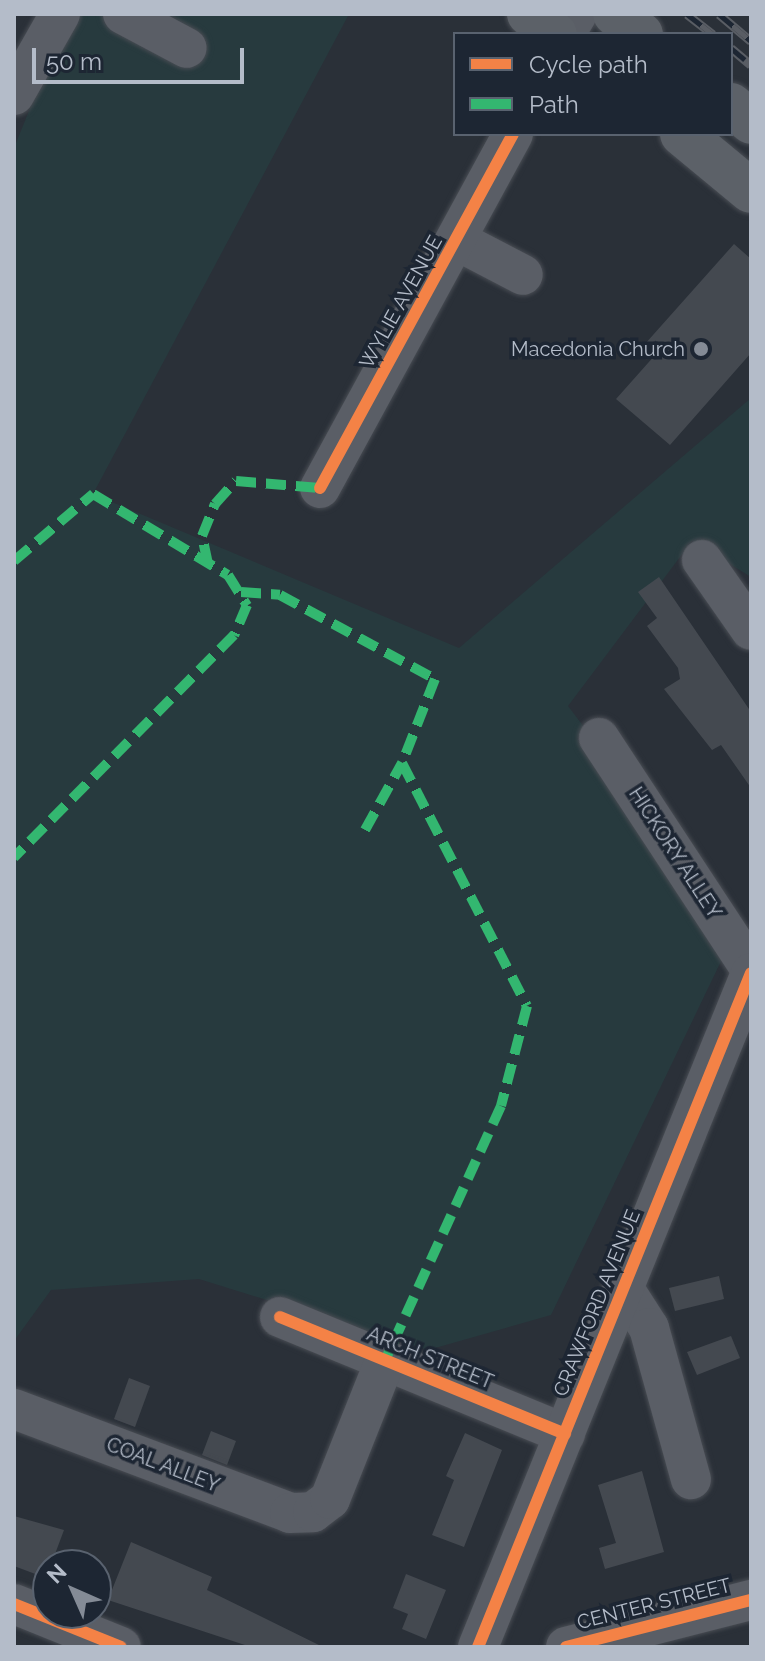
<!DOCTYPE html>
<html>
<head>
<meta charset="utf-8">
<style>
  body { margin:0 }
  #map { position:relative; width:765px; height:1661px; overflow:hidden; background:#2a3038; font-family:Raleway,sans-serif }
  div>[style] { position:absolute }
  .green>* { inset:0; background:#273a3e }
  .building>* { inset:0; background:#444950 }
  .roads { filter:drop-shadow(0 0 2px #484c53) drop-shadow(0 0 2px #484c53) }
  .minor>* { height:40px; margin:-20px; padding:0 20px; transform-origin:20px; border-radius:20px; background:#5a5e66 }
  .major>* { height:44px; margin:-22px; padding:0 22px; transform-origin:22px; border-radius:22px; background:#5c6168 }
  .rail>* { height:9px; margin-top:-4.5px; transform-origin:0; background:repeating-linear-gradient(90deg,#1d2633 0 18px,#595d64 0 36px); box-sizing:border-box; border-block:2px solid #595d64 }
  .quiet>* { height:10px; margin-top:-5px; transform-origin:0; background:repeating-linear-gradient(90deg,#33b770 0 20px,transparent 0 30px) }
  .cycleway>* { height:12px; margin:-6px; padding:0 6px; transform-origin:6px; border-radius:6px; background:#f48246 }
  .dots>* { width:22px; height:22px; translate:-50% -50%; box-sizing:border-box; border:4px solid #1d2633; border-radius:50% }
  span { translate:-50% -50%; white-space:nowrap; text-align:center; line-height:1.15; -webkit-text-stroke:7px #1d2633; paint-order:stroke }
  .street-label { font-size:20px; color:#b4bcc9 }
  .poi-label { font-size:20px; color:#b4bcc9 }
  .right { translate:-100% -50%; text-align:right }
  .frame { position:absolute; inset:0; border:16px solid #b4bcc9; pointer-events:none }
  .legend { position:absolute; left:453px; top:32px; width:280px; height:104px; box-sizing:border-box; background:#1d2633; border:2px solid #59626f; margin:0; padding:10px 14px; list-style:none; font-size:24px; color:#b4bcc9 }
  .legend li { display:flex; align-items:center; gap:16px; height:40px }
  .legend b { width:40px; border:2px solid #59626f }
  .north { position:absolute; left:32px; top:1549px; width:80px; height:80px; box-sizing:border-box; background:#1d2633; border:2px solid #59626f; border-radius:50%; rotate:315deg; font-size:22px; font-weight:700; line-height:32px; text-align:center; color:#b4bcc9 }
  .north::after { content:''; display:block; margin:auto; width:28px; height:36px; background:#848b96; clip-path:polygon(50% 0,100% 100%,50% 72%,0 100%) }
  .scale { position:absolute; left:32px; top:48px; width:212px; height:36px; box-sizing:border-box; border:4px solid #b4bcc9; border-top:0; padding-left:10px; font-size:24px; line-height:28px; white-space:nowrap; color:#b4bcc9; -webkit-text-stroke:6px #1d2633; paint-order:stroke }
</style>
</head>
<body>
<div id="map">
  <div class="green">
    <div style="clip-path:polygon(68px 14px,349px 14px,93px 494px,459px 648px,751px 398px,751px 577px,692px 541px,568px 706px,737px 928px,551px 1315px,428px 1350px,199px 1279px,51px 1290px,14px 1341px,14px 148px)"></div>
  </div>
  <div class="building">
    <div style="clip-path:polygon(734px 244px,751px 259px,751px 353px,670px 445px,616px 399px,656px 354px,645px 344px)"></div>
    <div style="clip-path:polygon(659px 577px,751px 712px,751px 788px,721px 745px,712px 750px,664px 689px,680px 679px,678px 668px,647px 626px,657px 618px,638px 592px)"></div>
    <div style="clip-path:polygon(719px 1276px,724px 1299px,675px 1311px,669px 1288px)"></div>
    <div style="clip-path:polygon(731px 1336px,740px 1358px,697px 1375px,687px 1352px)"></div>
    <div style="clip-path:polygon(129px 1378px,150px 1386px,135px 1427px,114px 1419px)"></div>
    <div style="clip-path:polygon(211px 1431px,236px 1441px,227px 1465px,202px 1455px)"></div>
    <div style="clip-path:polygon(465px 1433px,502px 1450px,464px 1547px,432px 1535px,454px 1480px,446px 1476px)"></div>
    <div style="clip-path:polygon(642px 1471px,664px 1552px,605px 1569px,599px 1548px,616px 1543px,598px 1485px)"></div>
    <div style="clip-path:polygon(14px 1516px,64px 1530px,46px 1578px,14px 1566px)"></div>
    <div style="clip-path:polygon(131px 1542px,212px 1577px,207px 1590px,323px 1647px,251px 1647px,108px 1600px)"></div>
    <div style="clip-path:polygon(406px 1574px,446px 1590px,426px 1639px,402px 1629px,408px 1614px,393px 1608px)"></div>
  </div>
  <div class="roads">
    <div class="minor">
      <div style="left:123px;top:14px;width:72px;rotate:28deg"></div>
      <div style="left:565px;top:34px;width:23px;rotate:-59deg"></div>
      <div style="left:14px;top:95px;width:93px;rotate:-60.4deg"></div>
      <div style="left:458px;top:241px;width:73px;rotate:27.6deg"></div>
      <div style="left:320px;top:488px;width:403px;rotate:-61.4deg"></div>
      <div style="left:702px;top:560px;width:85px;rotate:55deg"></div>
      <div style="left:599px;top:738px;width:277px;rotate:56.7deg"></div>
      <div style="left:624px;top:1289px;width:46px;rotate:57.3deg"></div>
      <div style="left:649px;top:1328px;width:157px;rotate:74.5deg"></div>
      <div style="left:280px;top:1317px;width:308px;rotate:22.3deg"></div>
      <div style="left:14px;top:1409px;width:295px;rotate:20.6deg"></div>
      <div style="left:290px;top:1513px;width:23px;rotate:-2deg"></div>
      <div style="left:313px;top:1512px;width:21px;rotate:-37deg"></div>
      <div style="left:330px;top:1499px;width:149px;rotate:-68.3deg"></div>
      <div style="left:14px;top:1604px;width:115px;rotate:21.9deg"></div>
      <div style="left:478px;top:1647px;width:727px;rotate:-67.95deg"></div>
      <div style="left:566px;top:1647px;width:191px;rotate:-14.3deg"></div>
    </div>
    <div class="major">
      <div style="left:529px;top:14px;width:33px;rotate:38deg"></div>
      <div style="left:615px;top:14px;width:33px;rotate:38deg"></div>
      <div style="left:731px;top:105px;width:26px;rotate:40deg"></div>
      <div style="left:682px;top:134px;width:89px;rotate:39.6deg"></div>
    </div>
  </div>
  <div class="rail">
    <div style="left:687px;top:14px;width:33px;rotate:38deg"></div>
    <div style="left:719px;top:14px;width:42px;rotate:40.2deg"></div>
    <div style="left:731px;top:48px;width:26px;rotate:40deg"></div>
  </div>
  <div class="quiet">
    <div style="left:14px;top:561px;width:104px;rotate:-40.3deg"></div>
    <div style="left:93px;top:494px;width:157px;rotate:31deg"></div>
    <div style="left:228px;top:575px;width:36px;rotate:58deg"></div>
    <div style="left:247px;top:605px;width:33px;rotate:113deg"></div>
    <div style="left:234px;top:635px;width:313px;rotate:134.7deg"></div>
    <div style="left:208px;top:564px;width:29px;rotate:-102deg"></div>
    <div style="left:202px;top:536px;width:35px;rotate:-68deg"></div>
    <div style="left:215px;top:504px;width:31px;rotate:-48deg"></div>
    <div style="left:236px;top:481px;width:84px;rotate:4.8deg"></div>
    <div style="left:241px;top:592px;width:39px;rotate:4deg"></div>
    <div style="left:280px;top:595px;width:176px;rotate:28.5deg"></div>
    <div style="left:435px;top:679px;width:90px;rotate:111.4deg"></div>
    <div style="left:402px;top:763px;width:273px;rotate:62.8deg"></div>
    <div style="left:527px;top:1006px;width:103px;rotate:104.6deg"></div>
    <div style="left:501px;top:1106px;width:280px;rotate:114.5deg"></div>
    <div style="left:365px;top:830px;width:77px;rotate:-61.1deg"></div>
  </div>
  <div class="cycleway">
    <div style="left:320px;top:488px;width:403px;rotate:-61.4deg"></div>
    <div style="left:280px;top:1317px;width:308px;rotate:22.3deg"></div>
    <div style="left:14px;top:1604px;width:115px;rotate:21.9deg"></div>
    <div style="left:478px;top:1647px;width:727px;rotate:-67.95deg"></div>
    <div style="left:566px;top:1647px;width:191px;rotate:-14.3deg"></div>
  </div>
  <div class="dots">
    <div style="left:701px;top:349px;background:#848b96"></div>
  </div>
  <div class="street-label">
    <span style="left:401px;top:302px;rotate:-61deg">WYLIE AVENUE</span>
    <span style="left:675px;top:853px;rotate:57deg">HICKORY ALLEY</span>
    <span style="left:597px;top:1303px;rotate:-68deg">CRAWFORD AVENUE</span>
    <span style="left:430px;top:1358px;rotate:22deg">ARCH STREET</span>
    <span style="left:163px;top:1465px;rotate:21deg">COAL ALLEY</span>
    <span style="left:654px;top:1604px;rotate:-14deg">CENTER STREET</span>
  </div>
  <div class="poi-label">
    <span class="right" style="left:685px;top:349px">Macedonia Church</span>
  </div>
  <div class="frame"></div>
  <ul class="legend">
  <li><b style="height:10px;background:#f48246"></b>Cycle path</li>
  <li><b style="height:10px;background:#33b770"></b>Path</li>
  </ul>
  <div class="north">N</div>
  <div class="scale">50 m</div>
</div>
</body>
</html>
